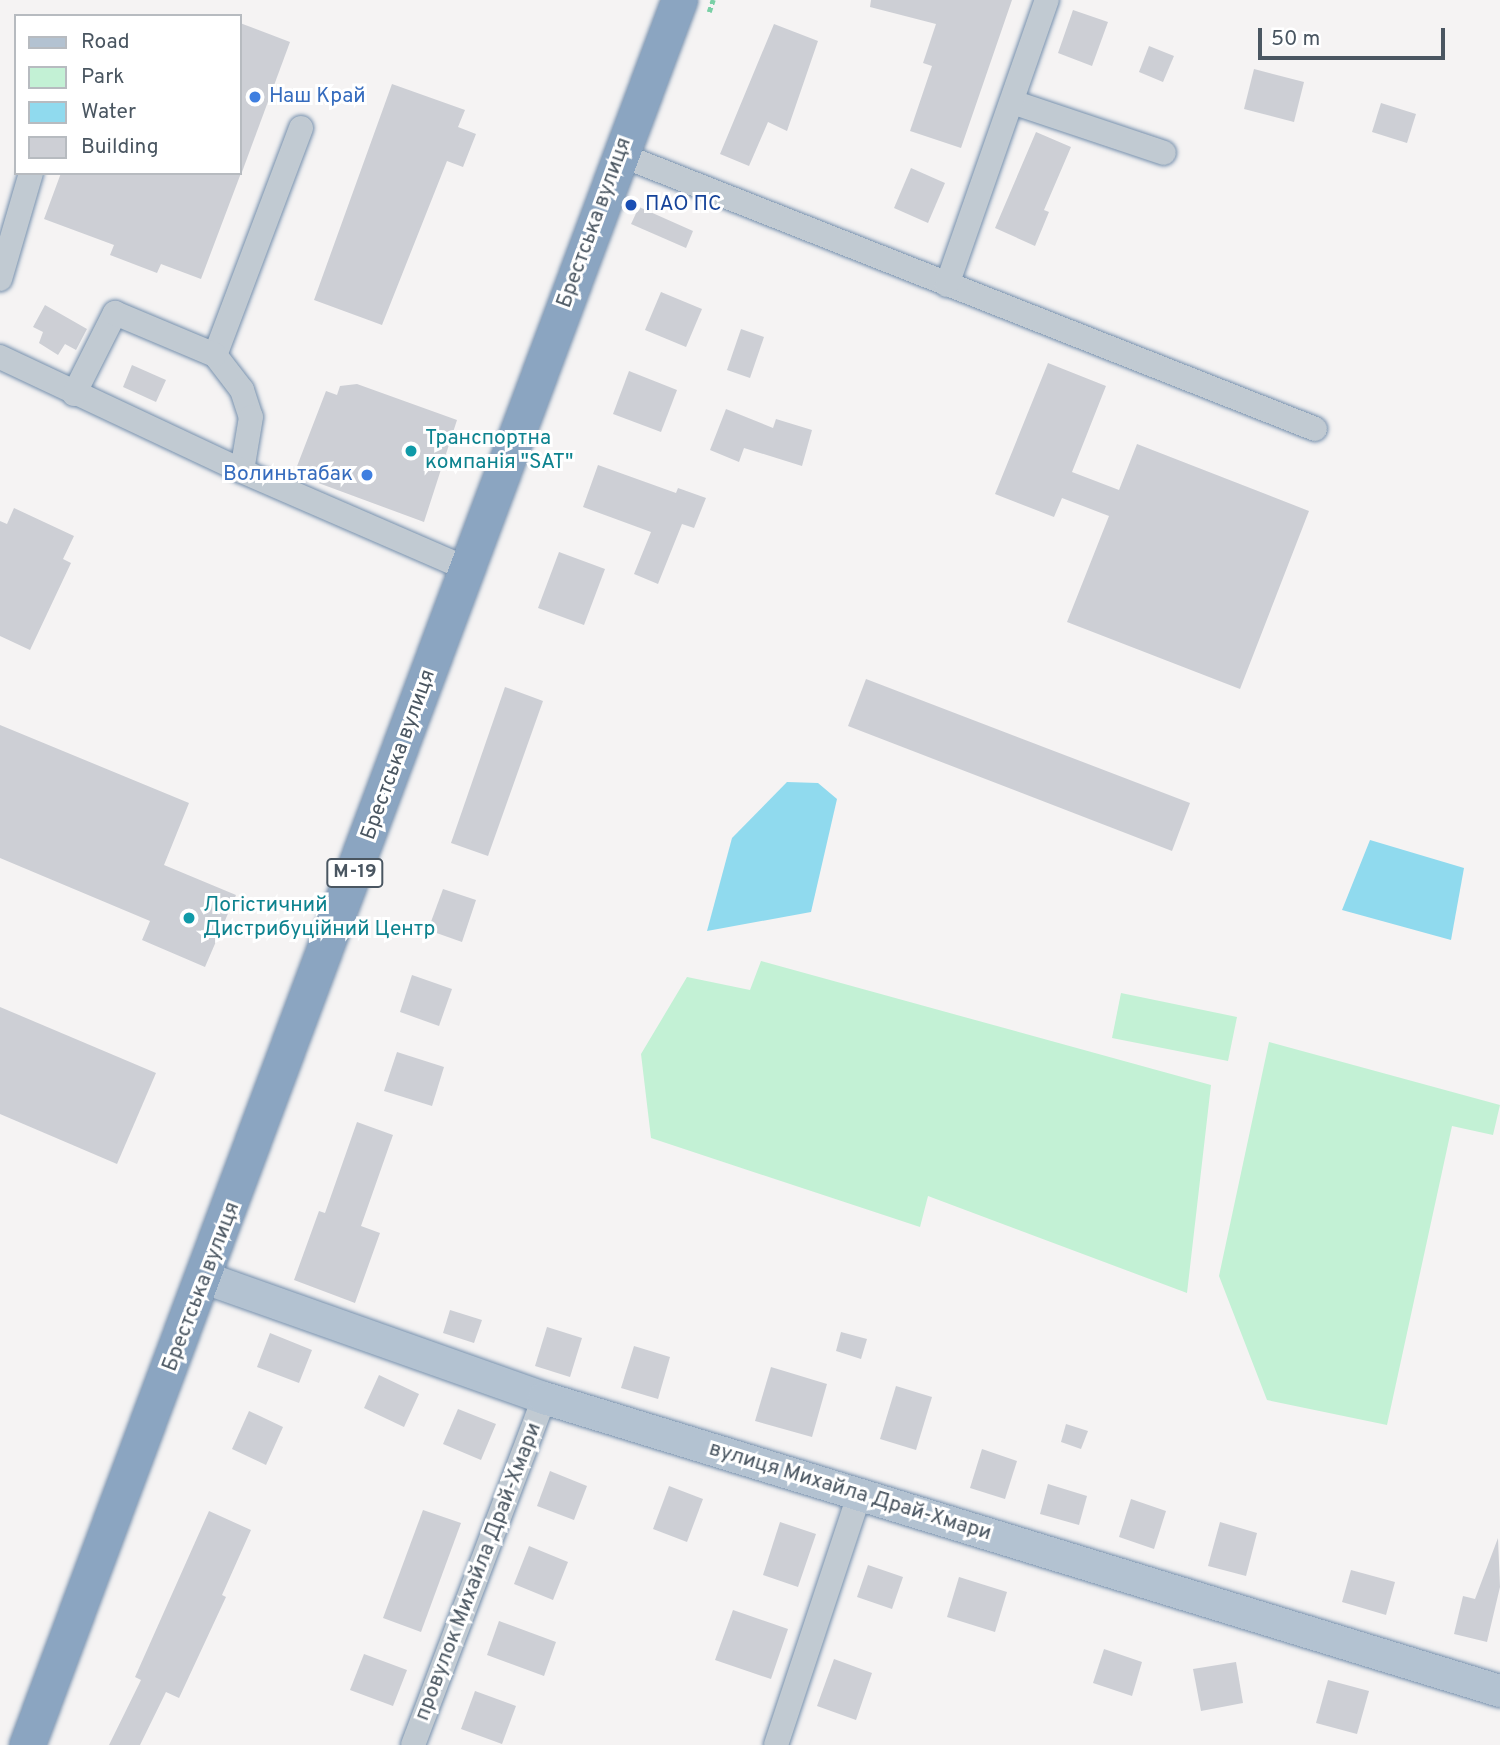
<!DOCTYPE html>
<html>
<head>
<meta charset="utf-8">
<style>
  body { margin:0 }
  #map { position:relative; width:1500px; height:1745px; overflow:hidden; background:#f5f3f3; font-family:Overpass,sans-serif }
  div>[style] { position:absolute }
  .green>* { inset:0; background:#c3f1d5 }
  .water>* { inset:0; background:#90daee }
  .building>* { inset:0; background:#cdcfd5 }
  .path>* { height:4.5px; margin-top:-2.25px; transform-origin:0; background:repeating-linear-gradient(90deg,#7ad0a6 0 5px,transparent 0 8.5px) }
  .roads { filter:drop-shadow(0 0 2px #7690ad) drop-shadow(0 0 2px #7690ad) }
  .minor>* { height:24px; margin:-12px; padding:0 12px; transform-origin:12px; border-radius:12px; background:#c1cad2 }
  .major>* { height:32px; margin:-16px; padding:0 16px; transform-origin:16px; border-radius:16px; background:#b3c2d1 }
  .highway>* { height:35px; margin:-17.5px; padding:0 17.5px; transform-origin:17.5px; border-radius:17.5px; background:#8ba5c1 }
  .dots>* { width:19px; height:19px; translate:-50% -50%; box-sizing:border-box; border:4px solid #fff; border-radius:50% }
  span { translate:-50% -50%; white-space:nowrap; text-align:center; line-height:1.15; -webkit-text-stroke:6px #fff; paint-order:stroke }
  .shield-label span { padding:2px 5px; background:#fff; border:2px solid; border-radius:5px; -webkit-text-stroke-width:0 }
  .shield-label { font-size:19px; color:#4a5661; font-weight:700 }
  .shop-label { font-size:21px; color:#366cbe }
  .left { translate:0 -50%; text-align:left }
  .right { translate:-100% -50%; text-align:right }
  .transit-label { font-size:21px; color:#164399 }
  .street-label { font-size:21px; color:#4a5661 }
  .culture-label { font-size:21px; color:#0d838f }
  .legend { position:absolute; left:14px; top:14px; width:228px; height:161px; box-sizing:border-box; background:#fff; border:2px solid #b7bbc0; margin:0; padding:9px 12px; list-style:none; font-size:21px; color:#4a5661 }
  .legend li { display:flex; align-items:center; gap:14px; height:35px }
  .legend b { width:35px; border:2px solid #b7bbc0 }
  .scale { position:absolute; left:1258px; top:28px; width:187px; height:32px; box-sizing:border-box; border:4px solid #4a5661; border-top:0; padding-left:9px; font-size:21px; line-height:24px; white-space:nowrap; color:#4a5661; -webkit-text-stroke:5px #fff; paint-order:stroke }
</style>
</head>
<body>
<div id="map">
  <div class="green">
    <div style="clip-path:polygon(761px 961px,1211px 1085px,1187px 1293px,928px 1196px,920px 1227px,651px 1138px,641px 1054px,687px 977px,750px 990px)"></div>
    <div style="clip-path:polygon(1121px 993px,1237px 1017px,1228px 1061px,1112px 1038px)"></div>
    <div style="clip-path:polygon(1269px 1042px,1500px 1105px,1493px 1135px,1452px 1126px,1387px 1425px,1267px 1400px,1219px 1276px)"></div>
  </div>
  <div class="water">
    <div style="clip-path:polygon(787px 782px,818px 783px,837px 799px,811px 912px,707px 931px,732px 838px)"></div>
    <div style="clip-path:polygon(1370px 840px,1464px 868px,1451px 940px,1342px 910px)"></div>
  </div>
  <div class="building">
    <div style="clip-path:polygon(871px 0,1012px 0,961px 148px,910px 131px,932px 66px,923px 63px,936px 24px,870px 7px)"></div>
    <div style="clip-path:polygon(1073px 10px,1108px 22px,1092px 66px,1058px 53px)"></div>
    <div style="clip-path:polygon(240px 23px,290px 42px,242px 172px,240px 172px)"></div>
    <div style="clip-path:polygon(774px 24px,818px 41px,787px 131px,768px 122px,749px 166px,720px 154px)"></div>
    <div style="clip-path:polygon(1149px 46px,1174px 56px,1163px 82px,1139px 72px)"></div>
    <div style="clip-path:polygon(1254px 69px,1304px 82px,1294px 122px,1244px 109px)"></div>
    <div style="clip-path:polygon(392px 84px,465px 110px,458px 127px,476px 134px,463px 167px,447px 161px,382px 325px,314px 300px)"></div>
    <div style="clip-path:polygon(1381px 103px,1416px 114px,1407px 143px,1372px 132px)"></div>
    <div style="clip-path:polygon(1036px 132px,1071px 147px,1044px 210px,1049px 212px,1035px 246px,995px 228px)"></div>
    <div style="clip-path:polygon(911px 168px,945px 183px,928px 223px,894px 208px)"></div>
    <div style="clip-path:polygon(61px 173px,241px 173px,201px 279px,161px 264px,157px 273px,110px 255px,114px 245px,44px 219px)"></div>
    <div style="clip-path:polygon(639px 207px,693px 231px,686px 248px,631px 224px)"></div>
    <div style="clip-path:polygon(661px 292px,702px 309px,686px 347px,645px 330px)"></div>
    <div style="clip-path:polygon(45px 305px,87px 329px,76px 350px,65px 344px,58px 355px,39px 343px,43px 332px,33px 327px)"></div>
    <div style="clip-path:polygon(741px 329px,764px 337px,750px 378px,727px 370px)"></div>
    <div style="clip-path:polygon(1048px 363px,1106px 386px,1072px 472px,1119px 490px,1137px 444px,1309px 511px,1240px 689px,1067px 622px,1109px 516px,1062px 498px,1054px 517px,995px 494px)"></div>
    <div style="clip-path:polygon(132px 365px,166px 380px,156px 402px,123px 387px)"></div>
    <div style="clip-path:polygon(629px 371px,677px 390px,661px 432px,613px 414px)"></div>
    <div style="clip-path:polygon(357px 384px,457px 420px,424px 522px,294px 474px,326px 391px,337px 395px,340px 386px)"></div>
    <div style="clip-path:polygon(726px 409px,773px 428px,776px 419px,812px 430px,802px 466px,744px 448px,739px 462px,710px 450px)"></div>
    <div style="clip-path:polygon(598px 465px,676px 493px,678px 488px,706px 498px,694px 528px,682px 524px,658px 584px,634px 574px,651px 532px,583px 507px)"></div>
    <div style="clip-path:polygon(14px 508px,74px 536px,63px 559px,71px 563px,30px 650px,0 636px,0 521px,7px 524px)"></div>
    <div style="clip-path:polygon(559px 552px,605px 569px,584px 625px,538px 608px)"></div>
    <div style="clip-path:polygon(866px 679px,1190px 803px,1172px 851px,848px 726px)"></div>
    <div style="clip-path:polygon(505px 687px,543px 701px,488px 856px,451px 843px)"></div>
    <div style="clip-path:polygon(0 725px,189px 803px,164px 865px,236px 895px,205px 967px,142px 940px,150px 921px,0 858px)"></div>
    <div style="clip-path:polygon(443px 889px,476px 900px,462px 942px,428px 930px)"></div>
    <div style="clip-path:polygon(412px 975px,452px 989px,439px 1026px,400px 1012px)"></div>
    <div style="clip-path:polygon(0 1007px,156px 1073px,117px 1164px,0 1114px)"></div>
    <div style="clip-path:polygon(397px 1052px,444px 1067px,432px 1106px,384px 1091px)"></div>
    <div style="clip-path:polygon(357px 1122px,393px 1135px,361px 1226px,380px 1233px,355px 1303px,294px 1280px,319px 1211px,325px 1213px)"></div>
    <div style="clip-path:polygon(450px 1310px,482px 1320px,474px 1343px,443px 1333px)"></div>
    <div style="clip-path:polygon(547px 1327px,582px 1338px,570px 1377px,535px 1366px)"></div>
    <div style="clip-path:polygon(841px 1332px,867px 1339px,861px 1359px,836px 1351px)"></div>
    <div style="clip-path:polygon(270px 1333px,312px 1350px,299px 1383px,257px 1367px)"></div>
    <div style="clip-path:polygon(634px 1346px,670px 1357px,658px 1399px,621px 1388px)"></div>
    <div style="clip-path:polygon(771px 1367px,827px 1384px,812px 1437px,755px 1421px)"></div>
    <div style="clip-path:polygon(379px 1375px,419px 1394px,404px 1427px,364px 1408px)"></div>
    <div style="clip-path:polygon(896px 1386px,932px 1397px,916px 1450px,880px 1439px)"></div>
    <div style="clip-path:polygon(458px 1409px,496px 1424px,481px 1460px,443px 1444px)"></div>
    <div style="clip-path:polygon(249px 1411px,283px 1427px,266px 1465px,232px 1449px)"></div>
    <div style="clip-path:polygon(1066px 1424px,1088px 1431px,1081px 1449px,1061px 1442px)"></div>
    <div style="clip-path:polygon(982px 1449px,1017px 1461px,1005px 1499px,970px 1488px)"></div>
    <div style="clip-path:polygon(550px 1471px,587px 1486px,574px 1520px,537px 1506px)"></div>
    <div style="clip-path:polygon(1048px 1484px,1087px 1496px,1079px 1525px,1040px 1514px)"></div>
    <div style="clip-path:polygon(669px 1486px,703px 1499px,687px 1542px,653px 1529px)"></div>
    <div style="clip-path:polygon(1131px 1499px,1166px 1511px,1154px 1549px,1119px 1537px)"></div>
    <div style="clip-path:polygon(423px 1510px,461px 1523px,421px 1632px,383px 1618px)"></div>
    <div style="clip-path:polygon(209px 1511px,251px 1530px,222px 1595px,226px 1597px,179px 1698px,166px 1692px,140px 1745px,109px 1745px,141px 1680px,135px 1677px)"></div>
    <div style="clip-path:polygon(780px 1522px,816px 1534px,798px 1587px,763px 1575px)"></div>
    <div style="clip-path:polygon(1220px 1522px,1257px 1533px,1246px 1576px,1208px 1566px)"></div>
    <div style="clip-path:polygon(1498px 1538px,1500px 1587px,1487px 1642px,1454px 1634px,1463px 1596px,1475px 1599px)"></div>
    <div style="clip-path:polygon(529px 1546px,568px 1562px,553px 1600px,514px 1584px)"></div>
    <div style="clip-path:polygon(868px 1565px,903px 1577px,892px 1609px,857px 1597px)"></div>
    <div style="clip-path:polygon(1351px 1570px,1395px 1582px,1386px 1615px,1342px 1602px)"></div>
    <div style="clip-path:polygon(959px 1577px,1007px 1592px,995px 1632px,947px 1617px)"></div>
    <div style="clip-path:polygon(733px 1610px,788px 1629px,771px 1679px,715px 1660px)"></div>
    <div style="clip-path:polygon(499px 1621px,556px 1642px,544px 1676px,487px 1655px)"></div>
    <div style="clip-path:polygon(1104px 1649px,1142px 1662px,1132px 1696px,1093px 1683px)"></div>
    <div style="clip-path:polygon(364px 1654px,407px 1670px,393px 1706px,350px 1690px)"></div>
    <div style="clip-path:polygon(834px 1659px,872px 1673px,856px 1720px,817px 1706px)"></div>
    <div style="clip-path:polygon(1236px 1662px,1243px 1703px,1201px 1711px,1193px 1669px)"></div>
    <div style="clip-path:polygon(1328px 1680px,1369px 1691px,1357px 1734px,1316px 1723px)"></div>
    <div style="clip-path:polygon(475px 1691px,516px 1706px,502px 1744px,461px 1729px)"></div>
  </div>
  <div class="path">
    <div style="left:709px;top:12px;width:13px;rotate:-72deg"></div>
  </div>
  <div class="roads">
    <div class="minor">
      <div style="left:1012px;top:102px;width:160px;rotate:18.5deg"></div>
      <div style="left:301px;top:128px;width:243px;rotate:110.7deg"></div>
      <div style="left:215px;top:355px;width:44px;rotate:52.4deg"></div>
      <div style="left:242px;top:390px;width:28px;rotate:72deg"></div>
      <div style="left:251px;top:417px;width:55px;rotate:99.5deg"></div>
      <div style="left:242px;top:471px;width:245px;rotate:23.5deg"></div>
      <div style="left:621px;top:155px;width:746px;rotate:21.54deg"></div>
      <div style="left:0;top:279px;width:110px;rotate:-73.7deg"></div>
      <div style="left:947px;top:285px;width:302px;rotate:-70.7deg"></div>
      <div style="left:0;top:357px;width:268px;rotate:25.2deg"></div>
      <div style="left:74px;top:394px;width:91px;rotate:-63.2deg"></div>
      <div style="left:115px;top:313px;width:108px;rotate:22.8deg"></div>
      <div style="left:413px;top:1745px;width:371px;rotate:-69.3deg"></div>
      <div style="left:776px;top:1745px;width:262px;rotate:-71.6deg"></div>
    </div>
    <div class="major">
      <div style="left:205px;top:1278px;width:360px;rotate:19.5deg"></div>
      <div style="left:544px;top:1398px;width:1000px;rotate:17.04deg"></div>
    </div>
    <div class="highway">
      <div style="left:27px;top:1745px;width:1863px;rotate:-69.51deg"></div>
    </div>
  </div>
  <div class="dots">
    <div style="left:255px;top:97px;background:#3f7fe0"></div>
    <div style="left:631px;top:205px;background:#1a4fb4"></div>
    <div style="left:411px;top:451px;background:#0f9aa8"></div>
    <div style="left:367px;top:475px;background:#3f7fe0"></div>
    <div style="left:189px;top:918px;background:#0f9aa8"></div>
  </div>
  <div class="shield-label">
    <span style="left:355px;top:873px">М-19</span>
  </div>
  <div class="shop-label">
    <span class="left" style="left:269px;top:97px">Наш Край</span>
    <span class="right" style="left:353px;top:475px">Волиньтабак</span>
  </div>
  <div class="transit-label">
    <span class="left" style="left:645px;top:205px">ПАО ПС</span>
  </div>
  <div class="street-label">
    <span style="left:595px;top:223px;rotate:-70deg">Брестська вулиця</span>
    <span style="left:399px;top:755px;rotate:-70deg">Брестська вулиця</span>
    <span style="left:202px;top:1287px;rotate:-69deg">Брестська вулиця</span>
    <span style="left:850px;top:1492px;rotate:17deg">вулиця Михайла Драй-Хмари</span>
    <span style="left:479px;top:1572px;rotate:-69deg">провулок Михайла Драй-Хмари</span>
  </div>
  <div class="culture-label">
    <span class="left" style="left:425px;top:451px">Транспортна<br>компанія "SAT"</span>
    <span class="left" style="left:203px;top:918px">Логістичний<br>Дистрибуційний Центр</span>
  </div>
  <ul class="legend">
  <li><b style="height:9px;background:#b3c2d1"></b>Road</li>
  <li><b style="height:19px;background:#c3f1d5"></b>Park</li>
  <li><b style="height:19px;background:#90daee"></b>Water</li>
  <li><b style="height:19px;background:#cdcfd5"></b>Building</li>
  </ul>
  <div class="scale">50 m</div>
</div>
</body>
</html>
